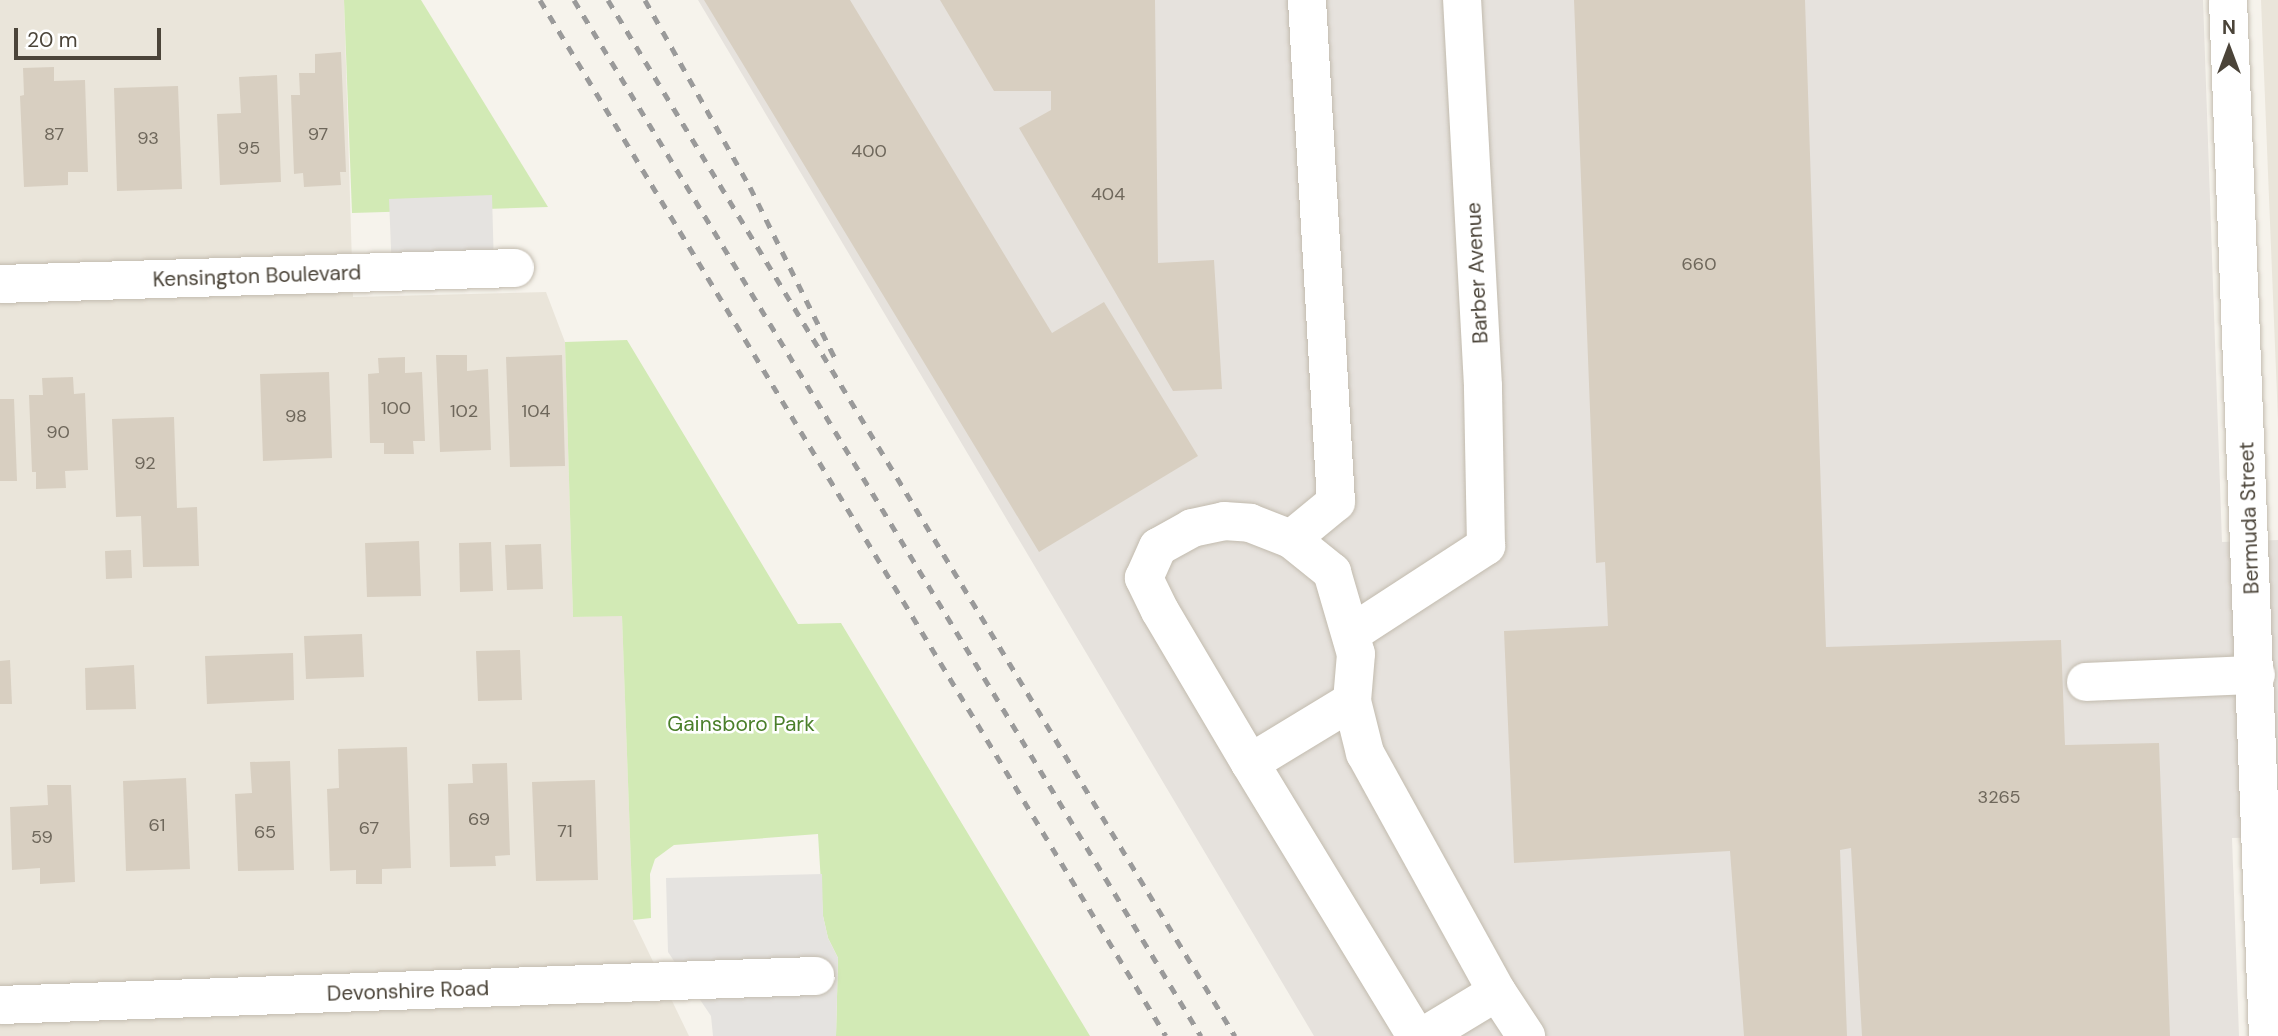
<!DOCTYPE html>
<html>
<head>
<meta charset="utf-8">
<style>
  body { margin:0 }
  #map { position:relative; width:2278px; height:1036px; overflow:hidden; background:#f6f3ec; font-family:"DM Sans",sans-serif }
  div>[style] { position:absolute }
  .residential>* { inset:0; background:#eae5da }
  .industrial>* { inset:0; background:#e6e2dd }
  .green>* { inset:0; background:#d2eab5 }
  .parking>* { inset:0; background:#e5e3e0 }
  .building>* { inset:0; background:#d8cfc1 }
  .roads { filter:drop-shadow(0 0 2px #c2bbae) drop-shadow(0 0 2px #c2bbae) }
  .minor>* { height:38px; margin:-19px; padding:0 19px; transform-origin:19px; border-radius:19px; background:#fff }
  .rail>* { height:5px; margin-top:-2.5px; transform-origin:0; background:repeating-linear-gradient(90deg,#9a9a9a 0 9px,transparent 0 18px) }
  span { translate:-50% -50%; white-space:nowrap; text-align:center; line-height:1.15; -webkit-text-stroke:5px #fff; paint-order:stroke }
  .number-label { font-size:18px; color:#6e675b }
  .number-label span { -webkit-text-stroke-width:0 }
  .street-label { font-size:21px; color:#4b4439 }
  .park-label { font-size:21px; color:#4a7f2a }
  .north { position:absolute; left:2194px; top:14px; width:70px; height:70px; -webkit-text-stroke:5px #fff; paint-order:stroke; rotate:0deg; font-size:19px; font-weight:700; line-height:28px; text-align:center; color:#4b4439 }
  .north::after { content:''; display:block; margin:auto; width:24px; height:32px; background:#4b4439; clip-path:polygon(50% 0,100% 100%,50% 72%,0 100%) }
  .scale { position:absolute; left:14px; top:28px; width:147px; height:32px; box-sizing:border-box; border:4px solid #4b4439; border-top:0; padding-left:9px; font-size:21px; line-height:24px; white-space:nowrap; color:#4b4439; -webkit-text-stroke:5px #fff; paint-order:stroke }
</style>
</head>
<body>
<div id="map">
  <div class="residential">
    <div style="clip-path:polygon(0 0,344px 0,353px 297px,546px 292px,565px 342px,573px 617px,622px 615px,633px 920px,689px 1036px,0 1036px)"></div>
    <div style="clip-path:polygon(2261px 0,2278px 0,2278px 420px)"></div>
  </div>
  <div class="industrial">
    <div style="clip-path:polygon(698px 0,2203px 0,2222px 542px,2278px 540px,2278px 837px,2232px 838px,2239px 1036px,1314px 1036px)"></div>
  </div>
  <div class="green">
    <div style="clip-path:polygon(344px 0,421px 0,548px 207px,352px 213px)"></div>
    <div style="clip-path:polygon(627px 340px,798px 624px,841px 623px,1090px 1036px,836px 1036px,838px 958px,828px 938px,823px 916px,818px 834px,674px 845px,655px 859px,650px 874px,651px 918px,633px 920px,622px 616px,573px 617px,565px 342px)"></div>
  </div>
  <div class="parking">
    <div style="clip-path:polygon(492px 195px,494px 268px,392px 272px,389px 199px)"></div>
    <div style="clip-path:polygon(822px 874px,823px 916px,828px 938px,838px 958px,836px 1036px,713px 1036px,711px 1016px,668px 952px,666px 878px)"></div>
  </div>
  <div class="building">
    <div style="clip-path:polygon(704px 0,850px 0,1052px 333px,1104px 302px,1198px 456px,1039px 552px)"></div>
    <div style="clip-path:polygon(940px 0,1155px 0,1158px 263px,1214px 260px,1222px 389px,1173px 391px,1019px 128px,1051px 110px,1051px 91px,994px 91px)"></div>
    <div style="clip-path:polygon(1574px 0,1805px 0,1826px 647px,2061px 640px,2065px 745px,2159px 743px,2170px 1036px,1862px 1036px,1851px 848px,1840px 850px,1847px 1036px,1744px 1036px,1730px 851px,1514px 863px,1504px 631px,1608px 626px,1605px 562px,1596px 563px)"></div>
    <div style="clip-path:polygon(341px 52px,346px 172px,340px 172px,341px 185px,304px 187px,303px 173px,294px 174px,291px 95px,300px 95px,299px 73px,315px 73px,315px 54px)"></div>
    <div style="clip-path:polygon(54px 67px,54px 81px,85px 80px,88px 172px,68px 172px,68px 185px,24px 187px,20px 96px,24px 95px,23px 68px)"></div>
    <div style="clip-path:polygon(277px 75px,281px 182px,220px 185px,217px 114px,241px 113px,239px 77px)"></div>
    <div style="clip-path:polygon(178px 86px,182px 189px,117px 191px,114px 88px)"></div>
    <div style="clip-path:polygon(436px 355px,467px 355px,467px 371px,488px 369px,491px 450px,440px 452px)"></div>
    <div style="clip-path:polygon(562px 355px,565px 466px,510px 467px,506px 357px)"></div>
    <div style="clip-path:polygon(405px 357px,405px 373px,422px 372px,425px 441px,413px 441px,414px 454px,384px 454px,384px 443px,370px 443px,368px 374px,379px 373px,378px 358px)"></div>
    <div style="clip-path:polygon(329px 372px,332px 458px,263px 461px,260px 374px)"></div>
    <div style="clip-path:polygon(73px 377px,74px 394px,85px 393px,88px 470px,65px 471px,66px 488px,36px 489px,36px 472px,32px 472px,29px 395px,43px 395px,42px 378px)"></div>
    <div style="clip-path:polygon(0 399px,14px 399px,17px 481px,0 481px)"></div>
    <div style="clip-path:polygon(174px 417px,177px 508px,197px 507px,199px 566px,143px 567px,141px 516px,116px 517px,112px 419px)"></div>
    <div style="clip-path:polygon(419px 541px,421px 596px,367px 597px,365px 543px)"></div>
    <div style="clip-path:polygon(491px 542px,493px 591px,460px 592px,459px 543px)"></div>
    <div style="clip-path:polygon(541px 544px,543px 589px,507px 590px,505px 545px)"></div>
    <div style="clip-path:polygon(131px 550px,132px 578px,106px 579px,105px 551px)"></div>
    <div style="clip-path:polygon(362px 634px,364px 677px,306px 679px,304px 636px)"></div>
    <div style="clip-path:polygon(520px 650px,522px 700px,478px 701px,476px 651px)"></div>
    <div style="clip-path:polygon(293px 653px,294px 700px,207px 704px,205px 656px)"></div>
    <div style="clip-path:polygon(10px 660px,12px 704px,0 704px,0 661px)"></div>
    <div style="clip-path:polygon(134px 665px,136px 709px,86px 710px,85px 668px)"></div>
    <div style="clip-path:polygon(407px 747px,411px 868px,382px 869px,382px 884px,356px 884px,356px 870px,330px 871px,327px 789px,339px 788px,338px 749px)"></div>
    <div style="clip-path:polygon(290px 761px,294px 870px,238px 871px,235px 794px,252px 793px,250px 762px)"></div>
    <div style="clip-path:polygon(507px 763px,510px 855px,495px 856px,496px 866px,450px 867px,448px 784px,473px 783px,472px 764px)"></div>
    <div style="clip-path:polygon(186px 778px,190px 869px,126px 871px,123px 781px)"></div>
    <div style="clip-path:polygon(595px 780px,598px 880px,536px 881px,532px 782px)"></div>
    <div style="clip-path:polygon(47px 785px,71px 785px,75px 882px,40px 884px,40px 868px,12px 870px,10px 807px,48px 805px)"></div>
  </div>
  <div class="roads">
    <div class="minor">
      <div style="left:2228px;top:0;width:1037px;rotate:87.79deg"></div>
      <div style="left:0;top:284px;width:515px;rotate:-1.78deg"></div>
      <div style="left:1291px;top:539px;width:58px;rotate:-39.4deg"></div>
      <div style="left:1336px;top:502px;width:503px;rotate:-93.31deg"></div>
      <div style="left:1352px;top:633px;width:160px;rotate:-33deg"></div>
      <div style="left:1486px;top:546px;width:160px;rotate:-91.1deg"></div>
      <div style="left:1483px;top:386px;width:387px;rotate:-93.1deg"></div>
      <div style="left:2086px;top:682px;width:170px;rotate:-2.4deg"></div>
      <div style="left:1250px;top:763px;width:119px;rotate:-31.3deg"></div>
      <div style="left:0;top:1005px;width:816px;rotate:-2.04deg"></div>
      <div style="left:1416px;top:1036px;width:320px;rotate:-121.3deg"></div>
      <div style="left:1250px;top:763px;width:177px;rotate:-120.6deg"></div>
      <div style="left:1160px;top:611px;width:37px;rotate:-116deg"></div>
      <div style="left:1144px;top:578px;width:34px;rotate:-66deg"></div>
      <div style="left:1158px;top:547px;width:39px;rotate:-29deg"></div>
      <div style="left:1192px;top:528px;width:33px;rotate:-12deg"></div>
      <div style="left:1224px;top:521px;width:26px;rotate:4deg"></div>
      <div style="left:1250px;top:523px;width:44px;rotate:21.3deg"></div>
      <div style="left:1291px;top:539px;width:53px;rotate:38.8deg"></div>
      <div style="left:1332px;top:572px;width:85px;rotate:73.7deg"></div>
      <div style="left:1356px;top:654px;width:47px;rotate:94.9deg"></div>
      <div style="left:1352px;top:701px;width:54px;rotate:76deg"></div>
      <div style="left:1365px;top:753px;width:273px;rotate:61.1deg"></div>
      <div style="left:1497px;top:992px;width:53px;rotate:56.6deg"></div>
      <div style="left:1424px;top:1036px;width:85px;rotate:-31.1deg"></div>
    </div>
  </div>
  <div class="rail">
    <div style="left:540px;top:0;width:1210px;rotate:58.86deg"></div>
    <div style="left:574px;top:0;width:1211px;rotate:58.82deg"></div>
    <div style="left:608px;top:0;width:1211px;rotate:58.82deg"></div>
    <div style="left:645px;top:0;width:214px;rotate:60.7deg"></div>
    <div style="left:750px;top:187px;width:193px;rotate:63.6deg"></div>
  </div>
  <div class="number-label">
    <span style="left:54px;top:134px">87</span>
    <span style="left:318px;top:134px">97</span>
    <span style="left:148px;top:138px">93</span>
    <span style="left:249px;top:148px">95</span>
    <span style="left:869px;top:151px">400</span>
    <span style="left:1108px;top:194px">404</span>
    <span style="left:1699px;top:264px">660</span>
    <span style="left:396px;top:408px">100</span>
    <span style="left:464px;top:411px">102</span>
    <span style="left:536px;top:411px">104</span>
    <span style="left:296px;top:416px">98</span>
    <span style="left:58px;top:432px">90</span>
    <span style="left:145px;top:463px">92</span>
    <span style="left:1999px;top:797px">3265</span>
    <span style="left:479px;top:819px">69</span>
    <span style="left:157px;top:825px">61</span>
    <span style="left:369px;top:828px">67</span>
    <span style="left:565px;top:831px">71</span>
    <span style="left:265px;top:832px">65</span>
    <span style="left:42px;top:837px">59</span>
  </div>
  <div class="street-label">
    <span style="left:1477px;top:273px;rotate:-93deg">Barber Avenue</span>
    <span style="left:257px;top:276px;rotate:-2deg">Kensington Boulevard</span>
    <span style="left:2249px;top:518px;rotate:-92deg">Bermuda Street</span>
    <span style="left:408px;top:991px;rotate:-2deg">Devonshire Road</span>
  </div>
  <div class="park-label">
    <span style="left:741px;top:724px">Gainsboro Park</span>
  </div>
  <div class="north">N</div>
  <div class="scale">20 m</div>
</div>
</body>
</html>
